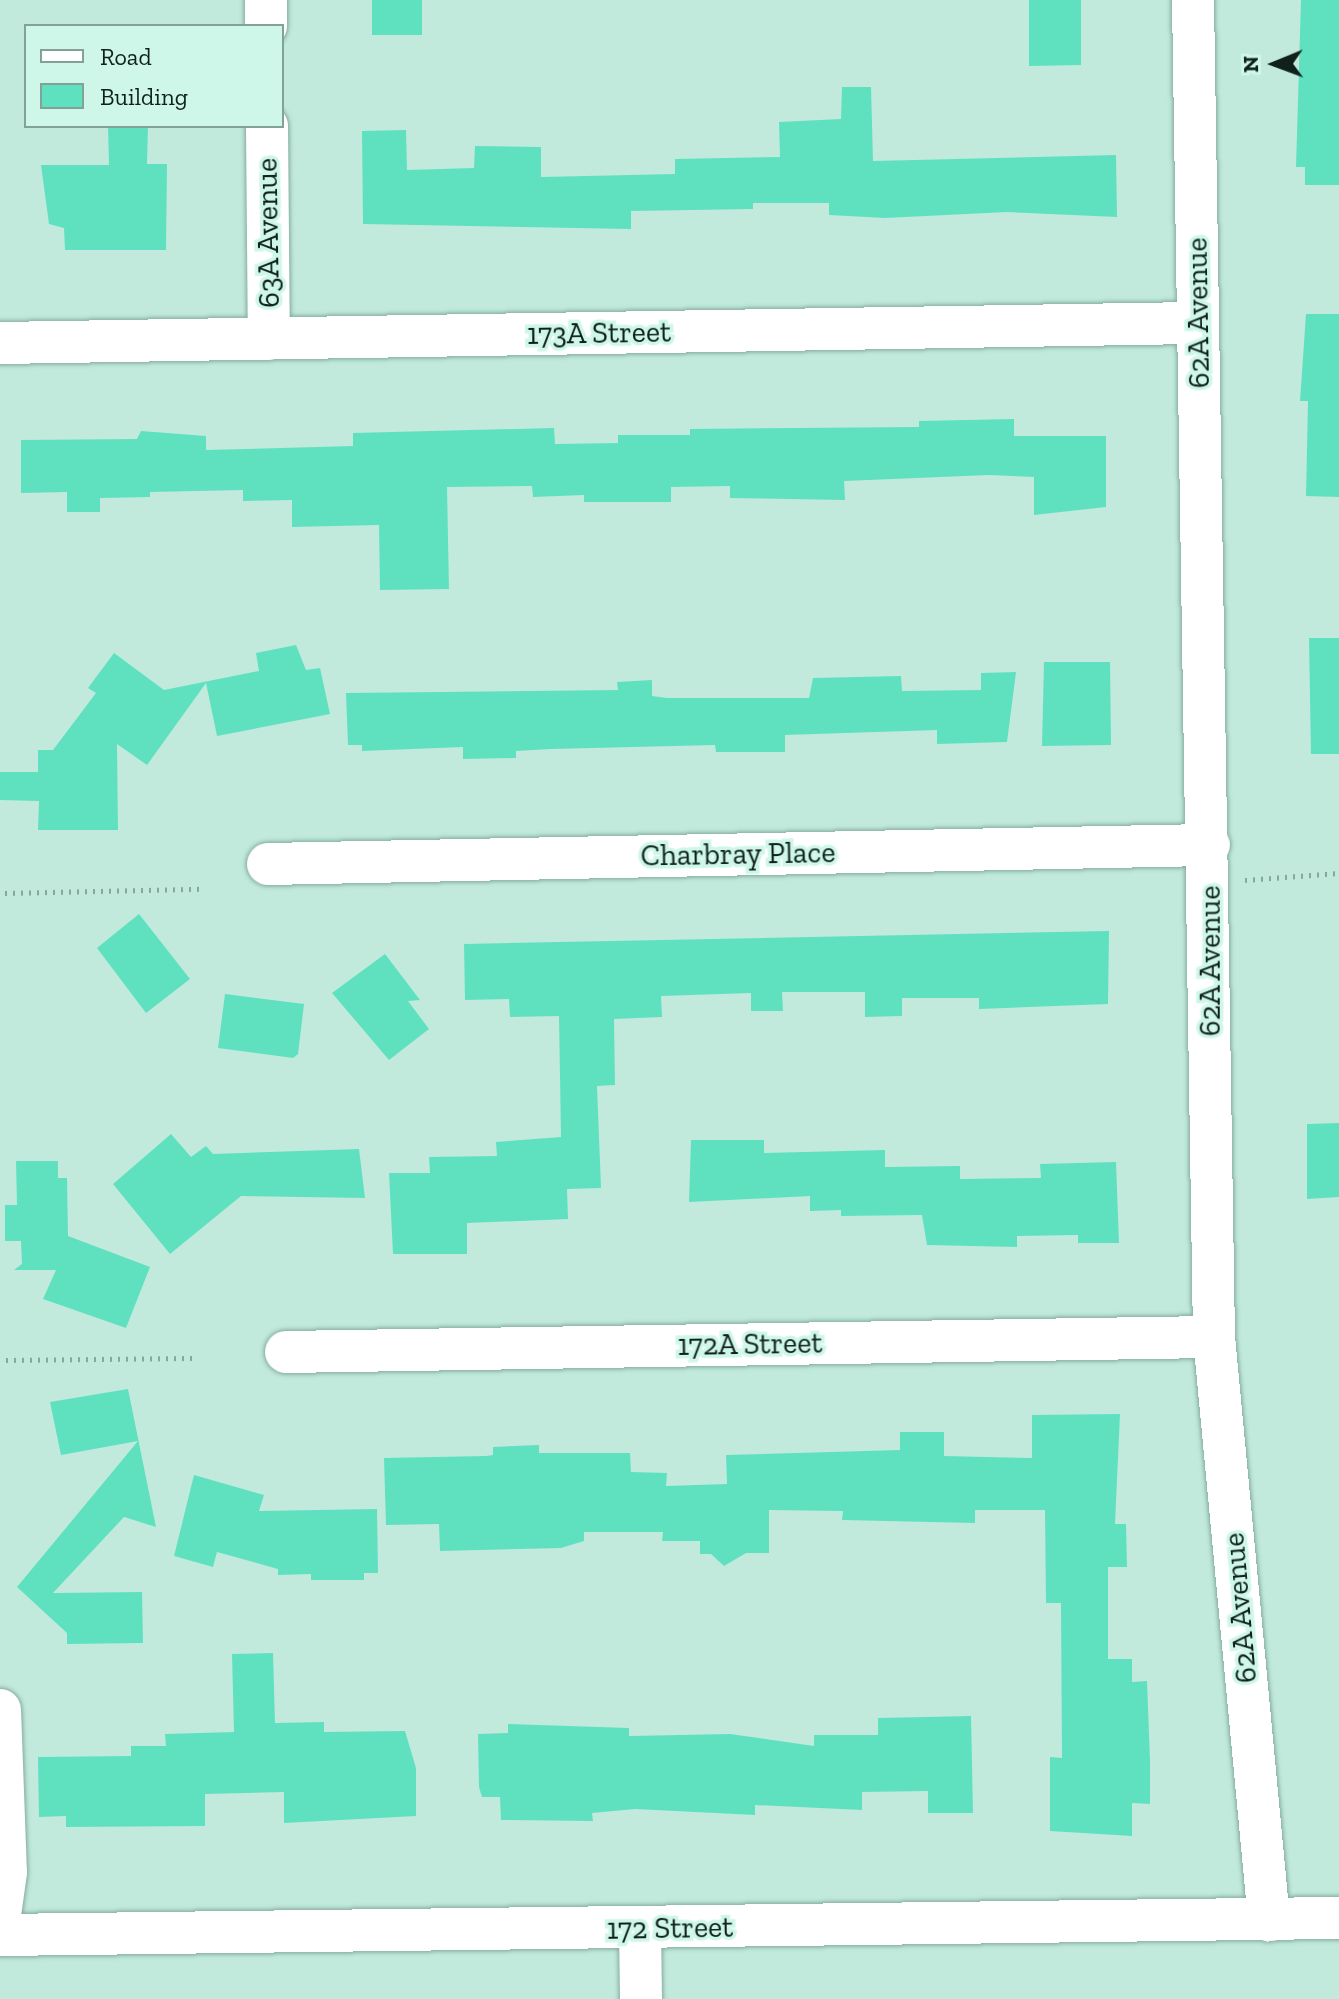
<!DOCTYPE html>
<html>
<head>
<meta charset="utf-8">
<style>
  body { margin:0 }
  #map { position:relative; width:1339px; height:1999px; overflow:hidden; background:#c1eadd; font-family:"Zilla Slab",serif }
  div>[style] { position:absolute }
  .building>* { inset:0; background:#5fe1c0 }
  .path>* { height:5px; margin-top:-2.5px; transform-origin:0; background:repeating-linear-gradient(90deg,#86a79c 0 2px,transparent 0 8px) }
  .roads { filter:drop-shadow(0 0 2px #85aca0) drop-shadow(0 0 2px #85aca0) }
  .minor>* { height:42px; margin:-21px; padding:0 21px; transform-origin:21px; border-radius:21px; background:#fff }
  span { translate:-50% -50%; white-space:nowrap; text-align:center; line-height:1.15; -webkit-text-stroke:7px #cef7ea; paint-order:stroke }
  .street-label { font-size:30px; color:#10201b }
  .legend { position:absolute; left:24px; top:24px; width:260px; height:104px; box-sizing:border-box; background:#cef7ea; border:2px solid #82a197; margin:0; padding:10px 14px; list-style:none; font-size:24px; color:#10201b }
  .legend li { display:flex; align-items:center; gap:16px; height:40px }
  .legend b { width:40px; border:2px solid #82a197 }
  .north { position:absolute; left:1235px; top:24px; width:80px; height:80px; -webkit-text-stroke:6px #cef7ea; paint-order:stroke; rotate:269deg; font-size:22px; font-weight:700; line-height:32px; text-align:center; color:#10201b }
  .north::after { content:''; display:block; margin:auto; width:28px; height:36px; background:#10201b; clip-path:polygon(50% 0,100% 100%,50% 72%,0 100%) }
</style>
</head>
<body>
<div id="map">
  <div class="building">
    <div style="clip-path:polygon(372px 0,422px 0,422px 35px,372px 35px)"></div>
    <div style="clip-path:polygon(1029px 0,1081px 0,1081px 65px,1029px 66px)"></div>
    <div style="clip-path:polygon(1301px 0,1339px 0,1339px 185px,1305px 185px,1305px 167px,1296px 167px)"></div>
    <div style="clip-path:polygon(842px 87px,871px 87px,873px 161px,1116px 155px,1117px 217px,1007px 212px,885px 218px,829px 215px,829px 203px,753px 203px,753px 209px,631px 211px,631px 229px,363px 224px,362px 131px,406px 130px,407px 170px,474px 168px,475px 146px,541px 147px,541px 177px,675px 174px,675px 159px,780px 157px,779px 122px,841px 119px)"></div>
    <div style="clip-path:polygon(108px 126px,148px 126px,147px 164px,167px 164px,166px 250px,65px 250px,64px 228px,49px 224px,41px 165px,109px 165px)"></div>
    <div style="clip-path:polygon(1306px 314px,1339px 314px,1339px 497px,1306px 496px,1308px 401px,1300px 401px)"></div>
    <div style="clip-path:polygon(1014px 419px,1014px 436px,1106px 436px,1106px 507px,1034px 515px,1034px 477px,989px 475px,844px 481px,845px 500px,730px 498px,730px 486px,671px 487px,671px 502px,584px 502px,584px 495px,533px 497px,532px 486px,447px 487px,449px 589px,380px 590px,379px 525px,292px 527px,292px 500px,243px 501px,243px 490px,150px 492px,150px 497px,100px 498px,100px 512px,67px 512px,67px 492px,21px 493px,21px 440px,137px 439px,141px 431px,206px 436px,206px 450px,353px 446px,353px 433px,554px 428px,555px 444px,618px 443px,618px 435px,690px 435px,690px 429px,919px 427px,919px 421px)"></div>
    <div style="clip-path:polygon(1309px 638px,1339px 638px,1339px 754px,1311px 754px)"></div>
    <div style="clip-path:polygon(296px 645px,306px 670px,320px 668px,330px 714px,217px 736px,206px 683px,147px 765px,117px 744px,118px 830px,38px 830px,39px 801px,0 800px,0 772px,38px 772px,38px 750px,53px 750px,96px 693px,88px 688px,114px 653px,164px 690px,259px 671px,256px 653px)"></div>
    <div style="clip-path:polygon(1044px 662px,1110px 662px,1111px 745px,1042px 746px)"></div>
    <div style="clip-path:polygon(1016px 672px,1007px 742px,937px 744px,937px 730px,785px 735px,785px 752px,716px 752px,715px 745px,551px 749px,516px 751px,516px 758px,463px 759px,463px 747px,362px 751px,362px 745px,348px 745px,346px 693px,618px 690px,617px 682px,652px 680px,652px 696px,667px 698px,809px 698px,813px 678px,901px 676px,902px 691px,981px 690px,981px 673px)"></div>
    <div style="clip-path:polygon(139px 914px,190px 979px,146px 1013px,97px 948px)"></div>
    <div style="clip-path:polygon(1109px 931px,1108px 1004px,979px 1009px,979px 998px,902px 998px,902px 1016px,865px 1017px,865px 992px,782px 992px,783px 1011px,751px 1011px,751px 993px,661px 996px,662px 1017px,614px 1019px,615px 1085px,597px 1086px,601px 1188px,567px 1189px,568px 1219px,467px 1223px,467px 1254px,393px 1254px,389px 1173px,430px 1173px,429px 1157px,497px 1156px,496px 1142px,561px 1137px,559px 1016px,510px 1017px,509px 999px,465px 1000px,464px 944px)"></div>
    <div style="clip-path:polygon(385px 954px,420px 1000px,408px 1001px,429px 1029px,389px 1060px,332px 993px)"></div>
    <div style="clip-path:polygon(225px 994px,304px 1004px,298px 1054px,293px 1058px,218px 1048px)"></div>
    <div style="clip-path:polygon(1339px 1123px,1339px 1197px,1307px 1199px,1307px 1124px)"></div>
    <div style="clip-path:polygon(171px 1134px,191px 1157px,206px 1146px,213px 1154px,359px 1149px,365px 1198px,241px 1196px,170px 1254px,113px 1184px)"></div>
    <div style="clip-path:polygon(691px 1140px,764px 1140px,764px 1153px,885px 1150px,885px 1167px,960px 1166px,960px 1179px,1041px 1178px,1040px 1164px,1116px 1162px,1119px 1243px,1078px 1243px,1078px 1235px,1017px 1236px,1017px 1247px,927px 1245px,922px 1215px,841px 1216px,841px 1210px,810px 1211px,810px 1196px,689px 1202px)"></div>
    <div style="clip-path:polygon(16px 1161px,58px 1161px,58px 1178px,67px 1178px,68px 1236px,150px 1267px,126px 1328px,43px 1299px,56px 1270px,14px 1270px,22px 1264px,21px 1241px,5px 1241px,5px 1205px,17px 1205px)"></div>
    <div style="clip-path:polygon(128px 1389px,156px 1527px,124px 1517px,53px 1593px,142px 1592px,143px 1643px,67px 1644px,67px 1633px,17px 1587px,138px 1441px,61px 1455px,50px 1402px)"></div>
    <div style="clip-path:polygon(1120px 1414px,1115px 1524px,1126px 1524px,1127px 1567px,1108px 1567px,1108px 1659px,1132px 1659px,1132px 1682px,1147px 1681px,1150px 1760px,1150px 1804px,1132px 1803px,1132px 1836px,1050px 1831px,1050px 1757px,1062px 1758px,1061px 1603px,1046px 1603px,1045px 1510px,975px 1510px,975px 1523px,842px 1520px,843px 1511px,769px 1510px,769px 1553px,746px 1553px,724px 1566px,711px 1554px,700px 1554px,700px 1541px,662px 1541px,663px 1532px,584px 1532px,584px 1541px,561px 1548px,440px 1551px,439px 1524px,386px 1525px,384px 1458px,486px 1456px,493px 1455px,493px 1447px,539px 1445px,539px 1453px,630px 1453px,631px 1472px,667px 1473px,666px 1486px,727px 1484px,726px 1455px,900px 1450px,900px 1432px,944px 1432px,944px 1456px,1032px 1458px,1032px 1415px)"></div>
    <div style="clip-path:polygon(194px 1475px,264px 1495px,259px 1511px,377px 1509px,378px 1573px,364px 1573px,364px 1580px,311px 1580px,311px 1574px,278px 1575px,278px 1569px,217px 1552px,213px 1567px,174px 1556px)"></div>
    <div style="clip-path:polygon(273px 1653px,275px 1723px,324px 1722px,324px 1732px,405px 1731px,416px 1768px,416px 1816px,284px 1823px,284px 1792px,205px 1794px,205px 1826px,66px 1827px,66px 1816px,39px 1817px,38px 1757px,131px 1756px,131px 1746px,166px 1746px,165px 1734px,234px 1732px,232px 1654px)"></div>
    <div style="clip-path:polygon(971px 1716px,973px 1813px,928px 1813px,928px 1791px,862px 1792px,862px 1810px,755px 1805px,755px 1815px,635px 1809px,592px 1813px,593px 1821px,501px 1820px,500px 1797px,482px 1797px,479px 1787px,478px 1734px,508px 1733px,508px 1724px,629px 1728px,629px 1736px,730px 1734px,814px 1746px,814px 1735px,878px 1735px,878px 1718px)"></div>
  </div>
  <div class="path">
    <div style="left:1245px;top:880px;width:94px;rotate:-4.3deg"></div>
    <div style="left:5px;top:893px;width:197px;rotate:-1.2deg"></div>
    <div style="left:6px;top:1360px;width:186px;rotate:-0.6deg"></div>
  </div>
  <div class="roads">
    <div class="minor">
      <div style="left:266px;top:0;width:26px;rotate:90deg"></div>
      <div style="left:1193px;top:0;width:1337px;rotate:89.1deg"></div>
      <div style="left:1214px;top:1337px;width:586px;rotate:84.61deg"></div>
      <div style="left:267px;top:126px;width:213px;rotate:89.5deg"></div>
      <div style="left:0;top:343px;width:1198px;rotate:-0.96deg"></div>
      <div style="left:268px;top:864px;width:941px;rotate:-1.16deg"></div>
      <div style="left:286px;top:1352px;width:928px;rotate:-0.93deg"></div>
      <div style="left:0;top:1710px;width:162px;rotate:87.9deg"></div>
      <div style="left:6px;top:1872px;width:43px;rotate:97.9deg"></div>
      <div style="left:640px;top:1928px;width:71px;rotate:89.2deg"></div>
      <div style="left:0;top:1935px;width:1339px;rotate:-0.73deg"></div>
    </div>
  </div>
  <div class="street-label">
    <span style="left:268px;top:233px;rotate:-91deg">63A Avenue</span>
    <span style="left:1198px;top:313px;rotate:-91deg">62A Avenue</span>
    <span style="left:599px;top:333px;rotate:-1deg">173A Street</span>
    <span style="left:738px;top:854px;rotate:-1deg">Charbray Place</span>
    <span style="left:1210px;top:961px;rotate:-90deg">62A Avenue</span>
    <span style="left:750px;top:1344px;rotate:-1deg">172A Street</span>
    <span style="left:1240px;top:1608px;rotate:-95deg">62A Avenue</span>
    <span style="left:670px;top:1928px;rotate:-1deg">172 Street</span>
  </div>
  <ul class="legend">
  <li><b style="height:10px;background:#fff"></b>Road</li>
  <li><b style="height:22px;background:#5fe1c0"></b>Building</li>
  </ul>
  <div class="north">N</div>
</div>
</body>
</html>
